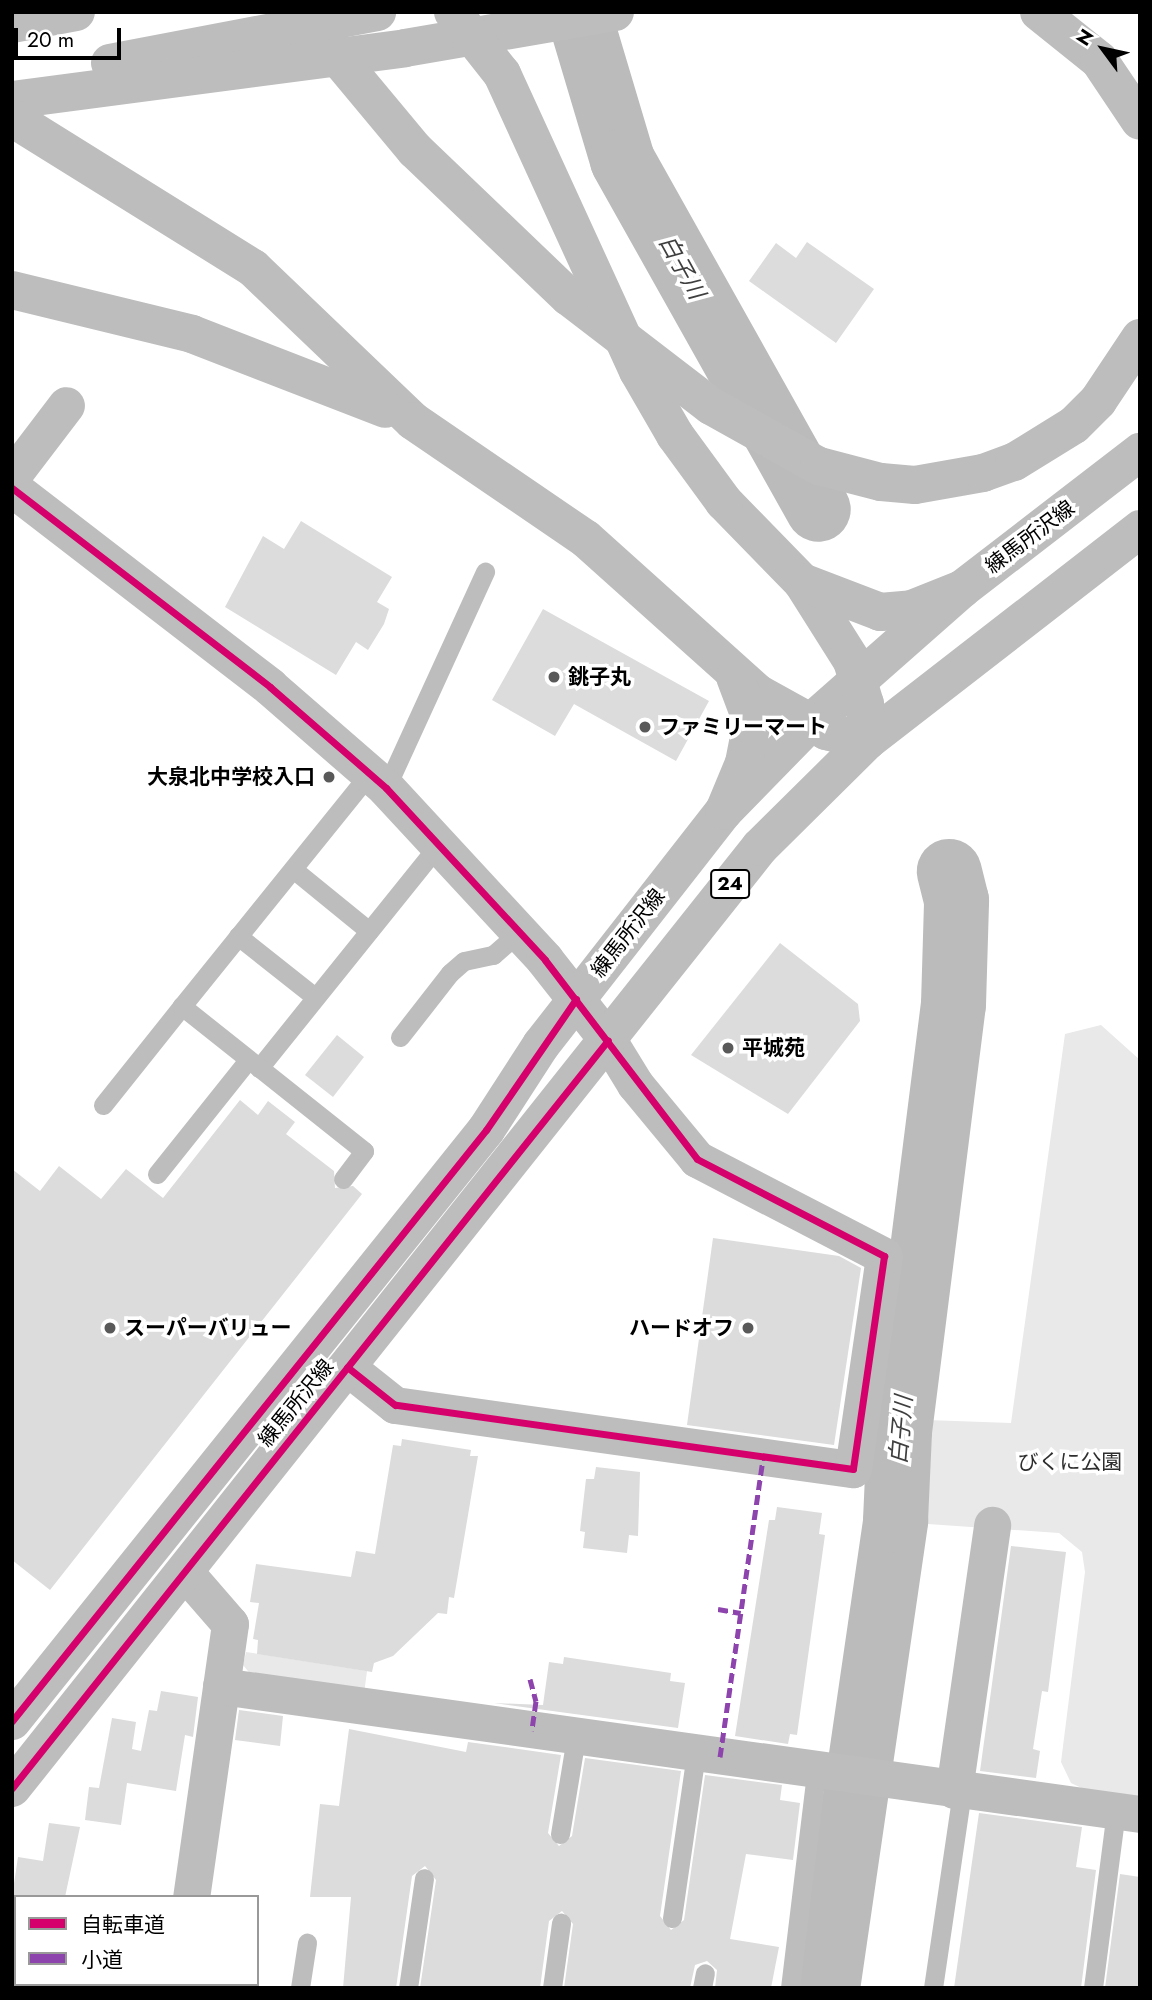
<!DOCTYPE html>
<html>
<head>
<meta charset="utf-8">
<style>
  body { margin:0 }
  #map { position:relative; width:1152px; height:2000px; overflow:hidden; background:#fff; font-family:Jost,"Noto Sans JP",sans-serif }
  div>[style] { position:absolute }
  .green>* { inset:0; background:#e9e9e9 }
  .river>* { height:65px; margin:-32.5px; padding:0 32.5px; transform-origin:32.5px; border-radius:32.5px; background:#bbb }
  .building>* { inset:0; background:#dcdcdc }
  .service>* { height:19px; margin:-9.5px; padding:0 9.5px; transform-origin:9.5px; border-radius:9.5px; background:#bdbdbd }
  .minor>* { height:37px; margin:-18.5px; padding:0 18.5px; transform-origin:18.5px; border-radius:18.5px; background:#bdbdbd }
  .tertiary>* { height:38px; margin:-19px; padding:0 19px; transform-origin:19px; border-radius:19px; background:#bdbdbd }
  .primary>* { height:38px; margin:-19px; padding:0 19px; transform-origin:19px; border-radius:19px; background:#bdbdbd }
  .motorway>* { height:38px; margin:-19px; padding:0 19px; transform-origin:19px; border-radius:19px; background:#bdbdbd }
  .quiet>* { height:5px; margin-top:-2.5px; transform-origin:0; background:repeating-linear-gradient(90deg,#8e44ad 0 10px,transparent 0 15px) }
  .cycleway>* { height:7px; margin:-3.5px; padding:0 3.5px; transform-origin:3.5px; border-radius:3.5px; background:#d6006c }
  .dots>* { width:19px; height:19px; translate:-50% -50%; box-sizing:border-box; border:4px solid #fff; border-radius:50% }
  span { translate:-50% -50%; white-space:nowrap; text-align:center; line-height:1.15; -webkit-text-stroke:7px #fff; paint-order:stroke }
  .shield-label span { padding:2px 5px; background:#fff; border:2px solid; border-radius:5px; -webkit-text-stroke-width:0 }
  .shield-label { font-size:19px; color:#000; font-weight:700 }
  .street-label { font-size:21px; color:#000 }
  .poi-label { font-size:21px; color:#000; font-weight:700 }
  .left { translate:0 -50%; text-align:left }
  .right { translate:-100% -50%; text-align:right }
  .park-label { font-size:21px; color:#2e2e2e }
  .water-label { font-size:23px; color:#3f3f3f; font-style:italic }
  .frame { position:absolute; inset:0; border:14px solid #000; pointer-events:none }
  .legend { position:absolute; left:14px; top:1895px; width:245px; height:91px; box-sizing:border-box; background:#fff; border:2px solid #999; margin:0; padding:9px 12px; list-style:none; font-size:21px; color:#000 }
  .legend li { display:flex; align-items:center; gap:14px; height:35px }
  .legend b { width:35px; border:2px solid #999 }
  .north { position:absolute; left:1068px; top:14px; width:70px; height:70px; -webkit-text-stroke:5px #fff; paint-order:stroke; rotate:303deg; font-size:19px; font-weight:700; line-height:28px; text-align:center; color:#000 }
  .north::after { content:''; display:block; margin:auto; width:24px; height:32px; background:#000; clip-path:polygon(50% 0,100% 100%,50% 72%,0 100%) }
  .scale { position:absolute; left:14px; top:28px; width:107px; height:32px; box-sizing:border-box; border:4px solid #000; border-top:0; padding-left:9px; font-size:21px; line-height:24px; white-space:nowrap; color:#000; -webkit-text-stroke:5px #fff; paint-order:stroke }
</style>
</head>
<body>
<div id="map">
  <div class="green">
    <div style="clip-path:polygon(1101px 1025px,1140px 1060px,1140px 1800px,1094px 1794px,1071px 1783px,1061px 1762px,1085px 1572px,1082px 1552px,1059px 1533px,913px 1523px,927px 1420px,1011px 1423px,1065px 1034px)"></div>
    <div style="clip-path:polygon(246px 1652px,367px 1671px,364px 1694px,252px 1676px,243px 1665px)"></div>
  </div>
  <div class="river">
    <div style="left:578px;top:12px;width:154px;rotate:73.4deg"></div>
    <div style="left:622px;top:160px;width:400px;rotate:60.7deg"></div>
    <div style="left:827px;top:1988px;width:473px;rotate:-81.7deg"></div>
    <div style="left:895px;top:1520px;width:89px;rotate:-87.4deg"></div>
    <div style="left:899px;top:1431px;width:430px;rotate:-82.8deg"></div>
    <div style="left:953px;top:1004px;width:104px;rotate:-88.3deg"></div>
    <div style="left:956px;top:900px;width:30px;rotate:-104deg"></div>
  </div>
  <div class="building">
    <div style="clip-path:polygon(807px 242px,874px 289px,836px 343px,749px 281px,776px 243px,796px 258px)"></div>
    <div style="clip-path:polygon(301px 521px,392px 577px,377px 602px,389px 609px,384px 624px,368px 650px,356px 642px,336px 675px,225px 607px,263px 536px,284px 549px)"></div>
    <div style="clip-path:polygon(543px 609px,709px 701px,676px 761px,574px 704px,555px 736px,492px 700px)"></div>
    <div style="clip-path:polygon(780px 943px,858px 1004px,860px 1021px,788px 1114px,691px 1055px)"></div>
    <div style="clip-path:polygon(337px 1035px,364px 1057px,333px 1097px,305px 1075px)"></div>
    <div style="clip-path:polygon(240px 1100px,258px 1115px,268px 1101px,295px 1122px,286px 1134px,334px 1171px,335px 1188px,353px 1186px,362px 1194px,50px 1590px,12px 1560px,12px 1169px,40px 1191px,59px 1166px,101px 1199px,126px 1169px,163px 1198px)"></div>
    <div style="clip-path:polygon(713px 1238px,839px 1256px,861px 1268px,834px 1445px,687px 1425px)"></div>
    <div style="clip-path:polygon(402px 1439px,471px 1450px,470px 1456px,478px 1456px,454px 1598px,449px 1597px,447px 1614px,438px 1613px,393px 1656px,374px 1663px,372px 1672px,257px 1654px,258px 1640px,253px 1639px,259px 1603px,250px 1602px,256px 1564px,351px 1577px,356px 1551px,375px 1554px,393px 1445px,401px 1446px)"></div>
    <div style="clip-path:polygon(596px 1467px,640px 1472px,638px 1536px,629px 1535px,627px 1553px,583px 1548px,585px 1532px,580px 1531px,586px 1479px,594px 1479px)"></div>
    <div style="clip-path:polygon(777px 1507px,822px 1513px,819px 1534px,825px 1535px,797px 1735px,790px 1734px,788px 1744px,735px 1736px,769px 1520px,775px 1520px)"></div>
    <div style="clip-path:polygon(1011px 1546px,1066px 1552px,1048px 1692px,1042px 1691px,1033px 1749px,1040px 1751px,1036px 1778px,980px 1771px)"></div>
    <div style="clip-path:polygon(564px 1657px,671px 1673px,670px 1681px,685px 1683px,678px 1728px,494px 1703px,543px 1705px,549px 1662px,563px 1664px)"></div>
    <div style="clip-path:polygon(161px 1691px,198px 1697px,193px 1737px,185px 1735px,176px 1791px,127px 1783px,121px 1825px,85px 1820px,89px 1787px,99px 1788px,112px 1718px,136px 1722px,132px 1749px,141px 1751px,149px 1710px,157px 1711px)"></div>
    <div style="clip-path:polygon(239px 1710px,283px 1716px,280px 1746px,235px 1740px)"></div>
    <div style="clip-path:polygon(349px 1729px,466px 1752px,468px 1742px,561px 1755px,548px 1833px,559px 1846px,572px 1836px,585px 1758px,681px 1771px,660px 1916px,671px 1930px,684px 1920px,705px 1775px,782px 1785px,780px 1800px,800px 1803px,793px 1860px,746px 1854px,730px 1939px,779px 1947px,771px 1988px,715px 1988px,717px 1970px,707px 1961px,695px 1965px,690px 1988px,564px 1988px,573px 1924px,562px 1911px,549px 1921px,540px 1988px,420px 1988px,436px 1880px,425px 1866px,412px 1876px,396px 1988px,343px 1988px,351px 1897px,310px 1897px,320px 1804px,339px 1806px)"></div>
    <div style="clip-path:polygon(979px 1813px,1082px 1827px,1076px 1867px,1096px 1870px,1081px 1988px,954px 1988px)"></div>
    <div style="clip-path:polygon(49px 1823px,80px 1827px,65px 1897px,12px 1897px,18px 1857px,43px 1861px)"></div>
    <div style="clip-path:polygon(1120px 1874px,1140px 1877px,1140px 1988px,1105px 1988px)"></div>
  </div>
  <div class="service">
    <div style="left:386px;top:788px;width:238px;rotate:-65.4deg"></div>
    <div style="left:293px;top:869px;width:98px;rotate:39.2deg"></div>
    <div style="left:238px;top:936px;width:98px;rotate:38.4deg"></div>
    <div style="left:400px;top:1037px;width:81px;rotate:-52deg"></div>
    <div style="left:450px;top:973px;width:18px;rotate:-41deg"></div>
    <div style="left:464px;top:961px;width:30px;rotate:-12deg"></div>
    <div style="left:493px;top:955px;width:35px;rotate:-41deg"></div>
    <div style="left:259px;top:1068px;width:287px;rotate:-51.2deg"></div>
    <div style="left:103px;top:1105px;width:127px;rotate:-51.4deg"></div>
    <div style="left:157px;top:1174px;width:146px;rotate:-51.4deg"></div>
    <div style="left:343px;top:1179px;width:35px;rotate:-53deg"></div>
    <div style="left:364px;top:1151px;width:233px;rotate:-141.5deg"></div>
    <div style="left:182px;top:1006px;width:299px;rotate:-51.1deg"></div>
    <div style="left:560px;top:1834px;width:98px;rotate:-80.6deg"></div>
    <div style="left:672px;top:1918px;width:167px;rotate:-81.7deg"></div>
    <div style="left:300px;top:1988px;width:46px;rotate:-81.2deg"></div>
    <div style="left:408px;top:1988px;width:111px;rotate:-81.7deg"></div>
    <div style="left:552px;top:1988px;width:66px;rotate:-82.1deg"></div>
    <div style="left:702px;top:1988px;width:15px;rotate:-79deg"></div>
    <div style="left:790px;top:1988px;width:218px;rotate:-83.1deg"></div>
    <div style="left:933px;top:1988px;width:199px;rotate:-81.6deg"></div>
    <div style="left:1093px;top:1988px;width:178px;rotate:-82.6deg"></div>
  </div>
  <div class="minor">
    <div style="left:12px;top:476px;width:89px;rotate:-52.7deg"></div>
    <div style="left:347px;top:1367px;width:61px;rotate:38.4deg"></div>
    <div style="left:395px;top:1405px;width:462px;rotate:8deg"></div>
    <div style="left:853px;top:1469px;width:215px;rotate:-81.7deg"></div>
    <div style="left:884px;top:1256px;width:211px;rotate:-152.6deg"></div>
    <div style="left:697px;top:1159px;width:97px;rotate:-129.6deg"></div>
    <div style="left:635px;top:1084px;width:52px;rotate:-121.5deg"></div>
    <div style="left:184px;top:1571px;width:70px;rotate:49deg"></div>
    <div style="left:230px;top:1624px;width:276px;rotate:98.1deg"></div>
    <div style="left:221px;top:1686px;width:928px;rotate:7.93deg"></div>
    <div style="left:954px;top:1790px;width:268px;rotate:-81.8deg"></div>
    <div style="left:12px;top:1974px;width:4px;rotate:14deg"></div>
    <div style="left:76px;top:1984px;width:23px;rotate:10deg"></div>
    <div style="left:178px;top:1988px;width:4px;rotate:-90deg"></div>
  </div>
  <div class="tertiary">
    <div style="left:12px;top:488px;width:326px;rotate:37.6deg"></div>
    <div style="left:270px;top:687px;width:154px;rotate:41deg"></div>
    <div style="left:386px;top:788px;width:234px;rotate:47.2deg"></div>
    <div style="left:545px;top:960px;width:102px;rotate:51.8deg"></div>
  </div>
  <div class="primary">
    <div style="left:12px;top:1721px;width:758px;rotate:-51.27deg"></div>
    <div style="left:486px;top:1130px;width:101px;rotate:-57.1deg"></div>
    <div style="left:541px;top:1045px;width:297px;rotate:-52deg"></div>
    <div style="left:724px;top:811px;width:123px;rotate:-45.7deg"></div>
    <div style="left:810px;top:723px;width:203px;rotate:-41.4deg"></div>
    <div style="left:962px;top:589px;width:225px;rotate:-37.6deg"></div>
    <div style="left:12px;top:1788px;width:1202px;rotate:-51.52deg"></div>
    <div style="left:760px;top:847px;width:151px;rotate:-44.7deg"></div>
    <div style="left:867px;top:741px;width:346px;rotate:-37.8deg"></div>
  </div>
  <div class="motorway">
    <div style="left:300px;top:12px;width:180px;rotate:50.2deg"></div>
    <div style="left:415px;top:150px;width:213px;rotate:43.7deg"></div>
    <div style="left:569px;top:297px;width:179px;rotate:37.5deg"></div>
    <div style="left:711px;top:406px;width:124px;rotate:29.1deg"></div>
    <div style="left:819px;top:466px;width:64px;rotate:14.5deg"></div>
    <div style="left:881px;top:482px;width:34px;rotate:5deg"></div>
    <div style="left:915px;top:485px;width:69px;rotate:-10deg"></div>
    <div style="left:983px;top:473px;width:33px;rotate:-20deg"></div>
    <div style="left:1014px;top:462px;width:70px;rotate:-31.7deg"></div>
    <div style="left:1074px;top:425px;width:34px;rotate:-45deg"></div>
    <div style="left:1098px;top:401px;width:76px;rotate:-56.3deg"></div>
    <div style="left:1039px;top:12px;width:77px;rotate:38.7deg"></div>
    <div style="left:1099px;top:60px;width:73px;rotate:56.1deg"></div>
    <div style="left:12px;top:24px;width:65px;rotate:-10.6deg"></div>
    <div style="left:110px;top:63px;width:272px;rotate:-10.8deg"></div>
    <div style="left:12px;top:100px;width:396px;rotate:-7.5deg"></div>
    <div style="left:405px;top:48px;width:213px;rotate:-9.7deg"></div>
    <div style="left:12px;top:118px;width:284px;rotate:31.9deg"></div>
    <div style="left:253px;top:268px;width:221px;rotate:43.7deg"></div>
    <div style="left:413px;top:421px;width:209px;rotate:34.3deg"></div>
    <div style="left:586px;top:539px;width:232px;rotate:41.9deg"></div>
    <div style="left:759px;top:694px;width:77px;rotate:28.9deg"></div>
    <div style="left:826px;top:731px;width:42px;rotate:13.7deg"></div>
    <div style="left:867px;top:741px;width:37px;rotate:-93deg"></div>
    <div style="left:865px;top:704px;width:45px;rotate:-106.8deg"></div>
    <div style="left:852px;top:661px;width:93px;rotate:-122.3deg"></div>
    <div style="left:802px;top:582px;width:112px;rotate:-134.3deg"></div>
    <div style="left:724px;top:502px;width:83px;rotate:-126.2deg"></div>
    <div style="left:675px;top:435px;width:74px;rotate:-120deg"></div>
    <div style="left:638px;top:371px;width:327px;rotate:-114.6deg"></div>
    <div style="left:502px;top:74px;width:79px;rotate:-128.3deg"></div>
    <div style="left:12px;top:290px;width:185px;rotate:13.7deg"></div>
    <div style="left:192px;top:334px;width:207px;rotate:21.2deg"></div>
    <div style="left:802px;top:582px;width:84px;rotate:21deg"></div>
    <div style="left:880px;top:612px;width:32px;rotate:-5deg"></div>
    <div style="left:912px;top:609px;width:54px;rotate:-21.8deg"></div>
    <div style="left:724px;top:811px;width:52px;rotate:-67.4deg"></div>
    <div style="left:744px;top:763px;width:42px;rotate:-79deg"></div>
    <div style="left:752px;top:722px;width:48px;rotate:-110.7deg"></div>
  </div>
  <div class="quiet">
    <div style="left:718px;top:1609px;width:23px;rotate:10deg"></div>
    <div style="left:530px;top:1679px;width:23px;rotate:75deg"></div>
    <div style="left:536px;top:1701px;width:30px;rotate:98deg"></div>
    <div style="left:720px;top:1757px;width:303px;rotate:-81.8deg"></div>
  </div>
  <div class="cycleway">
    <div style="left:12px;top:488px;width:326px;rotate:37.6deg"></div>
    <div style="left:270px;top:687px;width:154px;rotate:41deg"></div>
    <div style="left:386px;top:788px;width:234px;rotate:47.2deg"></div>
    <div style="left:545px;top:960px;width:250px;rotate:52.6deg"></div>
    <div style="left:697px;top:1159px;width:211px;rotate:27.4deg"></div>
    <div style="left:884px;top:1256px;width:215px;rotate:98.3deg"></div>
    <div style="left:853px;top:1469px;width:462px;rotate:-172deg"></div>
    <div style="left:395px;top:1405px;width:61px;rotate:-141.6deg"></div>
    <div style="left:12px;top:1721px;width:758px;rotate:-51.27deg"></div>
    <div style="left:486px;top:1130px;width:159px;rotate:-55.5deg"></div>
    <div style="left:12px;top:1788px;width:956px;rotate:-51.45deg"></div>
  </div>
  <div class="dots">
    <div style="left:554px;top:677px;background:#595959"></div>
    <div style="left:645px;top:727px;background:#595959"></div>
    <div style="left:329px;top:777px;background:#595959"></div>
    <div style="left:728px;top:1048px;background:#595959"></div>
    <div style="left:110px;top:1328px;background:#595959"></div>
    <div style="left:748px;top:1328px;background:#595959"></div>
  </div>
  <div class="shield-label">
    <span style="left:730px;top:884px">24</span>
  </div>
  <div class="street-label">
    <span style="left:1030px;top:537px;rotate:-37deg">練馬所沢線</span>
    <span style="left:628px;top:933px;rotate:-52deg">練馬所沢線</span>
    <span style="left:296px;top:1403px;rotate:-51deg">練馬所沢線</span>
  </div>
  <div class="poi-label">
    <span class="left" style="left:568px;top:677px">銚子丸</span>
    <span class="left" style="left:659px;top:727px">ファミリーマート</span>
    <span class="right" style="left:315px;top:777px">大泉北中学校入口</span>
    <span class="left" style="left:742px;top:1048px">平城苑</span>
    <span class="left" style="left:124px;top:1328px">スーパーバリュー</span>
    <span class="right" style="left:734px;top:1328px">ハードオフ</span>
  </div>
  <div class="park-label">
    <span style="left:1070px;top:1462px">びくに公園</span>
  </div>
  <div class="water-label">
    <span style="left:682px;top:267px;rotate:61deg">白子川</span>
    <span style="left:901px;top:1430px;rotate:-85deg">白子川</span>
  </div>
  <div class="frame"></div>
  <ul class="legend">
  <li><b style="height:9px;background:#d6006c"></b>自転車道</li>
  <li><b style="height:9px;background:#8e44ad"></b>小道</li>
  </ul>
  <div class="north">N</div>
  <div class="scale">20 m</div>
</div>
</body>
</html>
